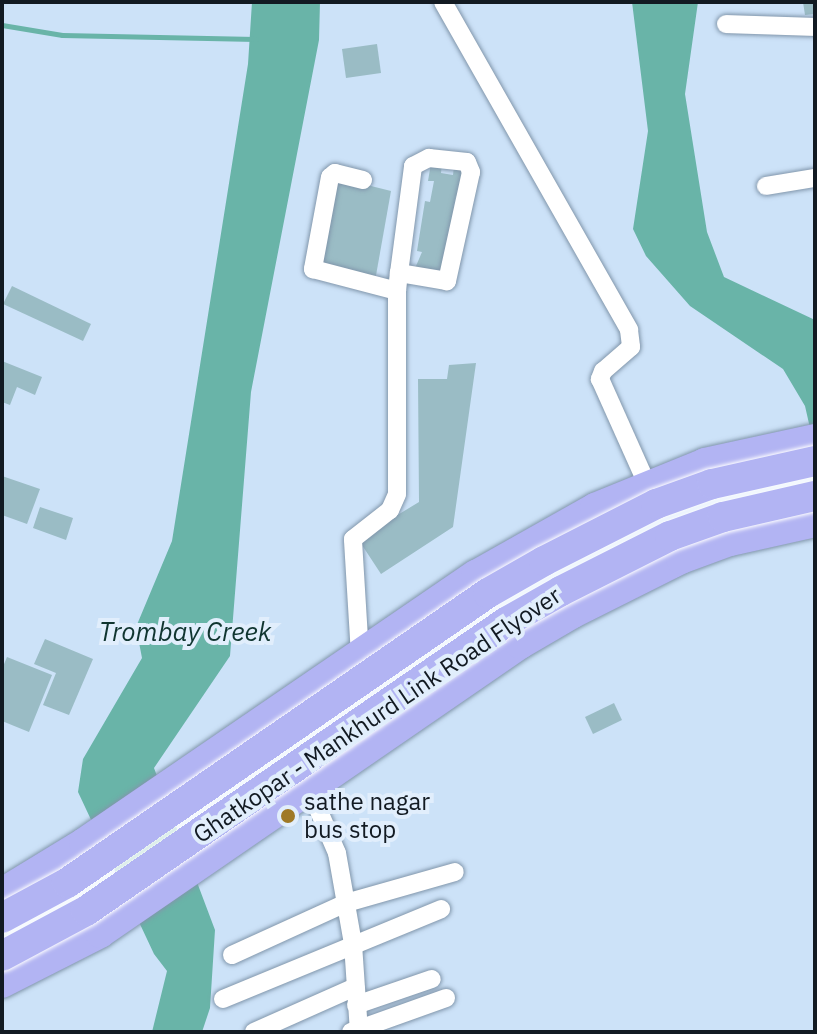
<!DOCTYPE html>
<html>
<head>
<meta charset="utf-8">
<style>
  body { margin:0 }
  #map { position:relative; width:817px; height:1034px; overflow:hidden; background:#cce2f8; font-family:"IBM Plex Sans",sans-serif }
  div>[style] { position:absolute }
  .water>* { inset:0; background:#69b4a8 }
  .stream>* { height:5px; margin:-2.5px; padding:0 2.5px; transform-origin:2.5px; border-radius:2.5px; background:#69b4a8 }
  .building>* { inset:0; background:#9abcc5 }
  .roads { filter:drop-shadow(0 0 2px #8196ab) drop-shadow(0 0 2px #8196ab) }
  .minor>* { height:18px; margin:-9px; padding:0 9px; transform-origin:9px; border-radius:9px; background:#fff }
  .trunk>* { height:30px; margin:-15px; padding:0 15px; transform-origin:15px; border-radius:15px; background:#b2b4f3 }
  .bridges { filter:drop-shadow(0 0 2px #fff) drop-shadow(0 0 2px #fff) }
  .trunk-bridge>* { height:30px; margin:-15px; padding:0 15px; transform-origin:15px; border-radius:15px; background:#b2b4f3 }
  .dots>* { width:22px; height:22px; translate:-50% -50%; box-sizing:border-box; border:4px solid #e1eefc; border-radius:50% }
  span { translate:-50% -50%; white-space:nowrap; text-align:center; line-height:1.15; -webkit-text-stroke:8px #e1eefc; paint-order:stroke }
  .street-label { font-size:24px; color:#121a22 }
  .poi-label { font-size:24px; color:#121a22 }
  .left { translate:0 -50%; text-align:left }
  .water-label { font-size:26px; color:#103530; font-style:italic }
  .frame { position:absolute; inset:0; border:4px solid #121a22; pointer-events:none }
</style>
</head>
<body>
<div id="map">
  <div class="water">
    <div style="clip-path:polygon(252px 2px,320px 2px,319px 40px,251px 392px,230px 656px,154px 768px,215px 930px,210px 1008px,202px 1032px,152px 1032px,167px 971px,154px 954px,78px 792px,83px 759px,142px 658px,136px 627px,172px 541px,248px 64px)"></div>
    <div style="clip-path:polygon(632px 2px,698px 2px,685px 94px,707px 232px,724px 277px,815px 320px,815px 450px,805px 406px,783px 369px,690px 306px,646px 256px,633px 229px,648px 131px)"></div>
  </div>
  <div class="stream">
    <div style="left:2px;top:25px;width:61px;rotate:9.5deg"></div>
    <div style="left:62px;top:35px;width:194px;rotate:1.2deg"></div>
  </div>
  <div class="building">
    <div style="clip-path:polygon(803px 2px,815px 2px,815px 14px,805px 15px)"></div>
    <div style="clip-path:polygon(377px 44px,381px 73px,346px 78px,342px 49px)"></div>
    <div style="clip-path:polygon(431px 163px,442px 164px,441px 173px,453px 175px,454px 166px,467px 168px,462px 197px,456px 196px,443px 277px,413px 273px,422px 252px,417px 251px,425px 201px,430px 202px,434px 181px,428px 181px)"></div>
    <div style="clip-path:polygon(335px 177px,391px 191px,375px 281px,319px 270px)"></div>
    <div style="clip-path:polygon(12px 286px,91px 324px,83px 341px,3px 304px)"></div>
    <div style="clip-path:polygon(2px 361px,42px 377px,35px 395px,17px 387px,10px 405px,2px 402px)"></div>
    <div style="clip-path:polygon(476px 363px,453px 527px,381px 574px,358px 539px,419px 502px,418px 379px,447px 379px,449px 365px)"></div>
    <div style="clip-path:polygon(2px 476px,40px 489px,27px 524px,2px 515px)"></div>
    <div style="clip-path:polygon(40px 507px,73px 518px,66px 540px,33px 528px)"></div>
    <div style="clip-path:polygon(45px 639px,93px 659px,69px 715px,43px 705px,56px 673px,34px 664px)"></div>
    <div style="clip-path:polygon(7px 657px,52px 675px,29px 732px,2px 721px,2px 669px)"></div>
    <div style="clip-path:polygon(614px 703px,622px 720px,593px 734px,585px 717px)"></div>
  </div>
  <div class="roads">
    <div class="minor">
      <div style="left:443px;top:2px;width:377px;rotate:60.4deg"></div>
      <div style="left:629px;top:330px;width:17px;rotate:83deg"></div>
      <div style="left:631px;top:347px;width:37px;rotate:139deg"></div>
      <div style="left:603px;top:371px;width:9px;rotate:111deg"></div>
      <div style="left:600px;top:379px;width:115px;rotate:65.9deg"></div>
      <div style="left:726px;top:24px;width:89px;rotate:1.9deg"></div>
      <div style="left:363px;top:180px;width:29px;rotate:-166deg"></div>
      <div style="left:335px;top:173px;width:6px;rotate:141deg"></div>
      <div style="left:330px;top:177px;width:94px;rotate:100.5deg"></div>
      <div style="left:313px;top:269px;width:87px;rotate:14.7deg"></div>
      <div style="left:766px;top:186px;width:50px;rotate:-9.3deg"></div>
      <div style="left:360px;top:655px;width:116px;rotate:-93.5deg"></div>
      <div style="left:353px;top:539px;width:47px;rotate:-38.1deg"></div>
      <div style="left:390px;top:510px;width:17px;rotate:-66deg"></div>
      <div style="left:397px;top:494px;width:203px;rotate:-90deg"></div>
      <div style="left:397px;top:291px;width:18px;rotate:-84deg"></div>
      <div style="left:399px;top:273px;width:108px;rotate:-82.5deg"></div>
      <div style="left:413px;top:166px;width:18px;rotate:-27deg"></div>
      <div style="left:429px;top:158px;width:38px;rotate:6deg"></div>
      <div style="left:467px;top:162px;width:11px;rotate:68deg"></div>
      <div style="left:471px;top:172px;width:112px;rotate:102.4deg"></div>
      <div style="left:447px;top:281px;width:49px;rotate:-170.5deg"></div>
      <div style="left:309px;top:788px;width:71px;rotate:66.7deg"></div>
      <div style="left:337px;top:853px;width:92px;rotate:80deg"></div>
      <div style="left:353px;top:944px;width:88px;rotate:86.1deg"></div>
      <div style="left:232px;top:955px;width:125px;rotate:-24.5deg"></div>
      <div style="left:346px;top:903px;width:113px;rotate:-15.9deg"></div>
      <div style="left:223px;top:999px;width:236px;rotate:-22.4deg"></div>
      <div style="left:356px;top:1005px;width:80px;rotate:-18.9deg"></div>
      <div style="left:254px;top:1032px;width:111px;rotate:-24deg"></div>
      <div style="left:351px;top:1032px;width:101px;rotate:-19.7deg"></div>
    </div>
    <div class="trunk">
      <div style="left:2px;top:893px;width:96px;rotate:-31.4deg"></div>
      <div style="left:84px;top:843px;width:475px;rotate:-34.4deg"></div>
      <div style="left:476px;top:575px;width:137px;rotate:-29.4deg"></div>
      <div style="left:595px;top:508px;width:119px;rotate:-22.2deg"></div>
      <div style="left:705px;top:463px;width:113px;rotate:-12.3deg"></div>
      <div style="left:2px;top:983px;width:110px;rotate:-27deg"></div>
      <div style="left:100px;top:933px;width:510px;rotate:-34.53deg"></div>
      <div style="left:520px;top:644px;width:61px;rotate:-30.3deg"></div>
      <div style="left:573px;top:613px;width:121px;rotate:-26.6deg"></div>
      <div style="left:681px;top:559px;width:52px;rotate:-20.2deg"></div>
      <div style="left:730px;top:541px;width:87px;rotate:-12.6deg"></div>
    </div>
  </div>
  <div class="bridges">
    <div class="trunk-bridge">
      <div style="left:2px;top:918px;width:74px;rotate:-28.3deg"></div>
      <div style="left:67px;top:883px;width:511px;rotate:-34.56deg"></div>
      <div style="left:488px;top:593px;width:64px;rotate:-29.7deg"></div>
      <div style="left:544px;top:561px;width:126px;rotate:-27deg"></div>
      <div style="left:656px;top:504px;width:59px;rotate:-19.7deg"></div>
      <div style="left:712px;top:484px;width:106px;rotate:-12.6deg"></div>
      <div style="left:2px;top:956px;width:95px;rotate:-28.2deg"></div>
      <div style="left:86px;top:911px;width:510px;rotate:-34.53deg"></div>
      <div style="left:506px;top:622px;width:63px;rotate:-29.4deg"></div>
      <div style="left:561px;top:591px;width:122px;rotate:-26.8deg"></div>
      <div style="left:670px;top:536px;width:56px;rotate:-19.7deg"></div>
      <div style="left:723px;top:517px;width:94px;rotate:-12.9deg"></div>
    </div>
  </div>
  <div class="dots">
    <div style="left:288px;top:816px;background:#9f7926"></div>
  </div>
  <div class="street-label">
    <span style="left:377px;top:715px;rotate:-34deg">Ghatkopar - Mankhurd Link Road Flyover</span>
  </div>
  <div class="poi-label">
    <span class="left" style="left:304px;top:816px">sathe nagar<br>bus stop</span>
  </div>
  <div class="water-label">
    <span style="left:185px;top:632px">Trombay Creek</span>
  </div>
  <div class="frame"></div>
</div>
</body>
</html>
